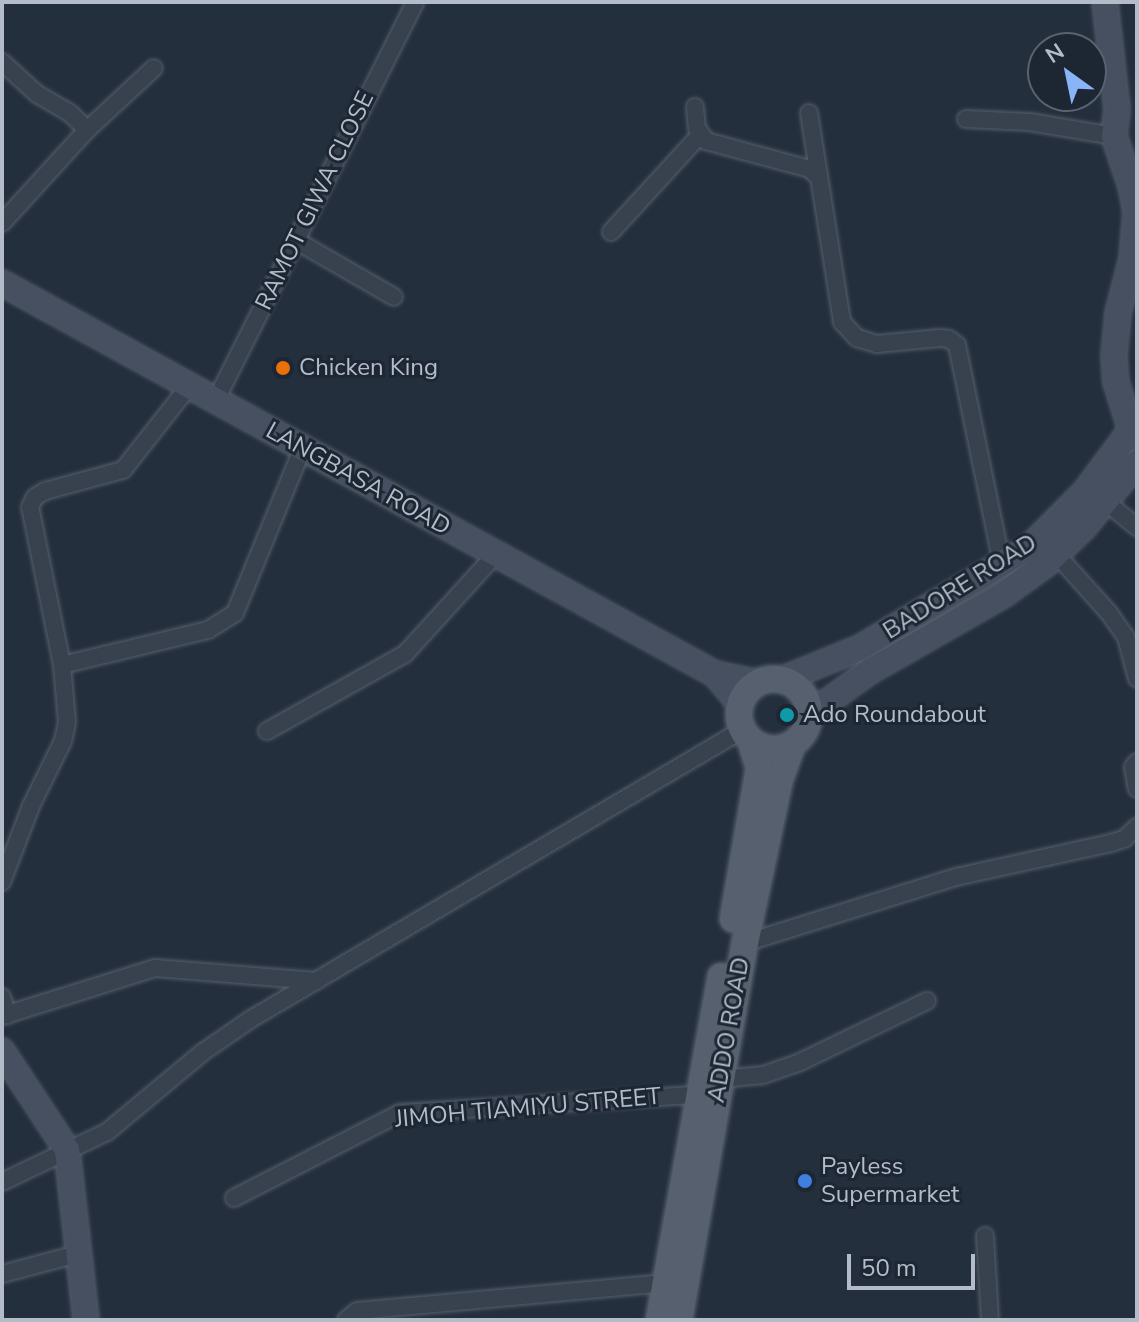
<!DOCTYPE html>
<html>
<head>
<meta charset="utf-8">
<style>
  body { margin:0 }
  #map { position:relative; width:1139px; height:1322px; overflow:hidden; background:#242f3e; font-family:"Nunito Sans",sans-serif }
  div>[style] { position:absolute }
  .roads { filter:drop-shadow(0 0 2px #565f6c) drop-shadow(0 0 2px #565f6c) }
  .street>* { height:16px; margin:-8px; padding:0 8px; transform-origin:8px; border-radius:8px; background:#38414e }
  .secondary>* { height:24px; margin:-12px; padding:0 12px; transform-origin:12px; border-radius:12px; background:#465061 }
  .primary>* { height:26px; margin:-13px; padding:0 13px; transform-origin:13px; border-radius:13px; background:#56606e }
  .primary>.ring { margin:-13px; padding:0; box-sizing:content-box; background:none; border:26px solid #56606e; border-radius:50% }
  .dots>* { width:22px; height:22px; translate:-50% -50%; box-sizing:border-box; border:4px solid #1d2633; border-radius:50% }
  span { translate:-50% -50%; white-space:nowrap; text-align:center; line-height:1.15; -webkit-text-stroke:6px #1d2633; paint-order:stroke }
  .street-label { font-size:24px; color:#b4bcc9 }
  .poi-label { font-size:24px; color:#b4bcc9 }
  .left { translate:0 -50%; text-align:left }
  .frame { position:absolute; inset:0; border:4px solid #b4bcc9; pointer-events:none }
  .north { position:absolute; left:1027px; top:32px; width:80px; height:80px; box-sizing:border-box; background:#1d2633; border:2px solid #59626f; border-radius:50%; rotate:327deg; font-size:22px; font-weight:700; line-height:32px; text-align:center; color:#b4bcc9 }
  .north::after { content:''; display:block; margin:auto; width:28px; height:36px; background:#8ab4f8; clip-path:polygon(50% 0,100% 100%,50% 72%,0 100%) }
  .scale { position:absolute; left:847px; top:1254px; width:128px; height:36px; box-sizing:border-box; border:4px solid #b4bcc9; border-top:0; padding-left:10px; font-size:24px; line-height:28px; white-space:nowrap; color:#b4bcc9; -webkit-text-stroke:6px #1d2633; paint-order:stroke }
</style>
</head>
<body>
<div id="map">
  <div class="roads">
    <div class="street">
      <div style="left:2px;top:62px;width:47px;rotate:42.4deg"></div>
      <div style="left:37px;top:94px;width:39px;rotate:30deg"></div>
      <div style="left:71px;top:114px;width:23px;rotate:45deg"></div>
      <div style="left:695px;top:107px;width:21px;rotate:85deg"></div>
      <div style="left:697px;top:128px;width:16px;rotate:55deg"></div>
      <div style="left:706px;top:141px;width:108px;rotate:15.1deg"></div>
      <div style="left:810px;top:169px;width:8px;rotate:45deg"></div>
      <div style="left:809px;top:113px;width:212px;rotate:81deg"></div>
      <div style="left:842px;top:322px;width:22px;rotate:47deg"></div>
      <div style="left:857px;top:338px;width:21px;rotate:17deg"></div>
      <div style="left:877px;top:344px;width:63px;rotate:-5.4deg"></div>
      <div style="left:940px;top:338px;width:9px;rotate:6deg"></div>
      <div style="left:949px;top:339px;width:10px;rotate:37deg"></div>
      <div style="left:957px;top:345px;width:225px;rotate:78.4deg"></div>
      <div style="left:966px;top:119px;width:64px;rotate:2.7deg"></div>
      <div style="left:1030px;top:122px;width:85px;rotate:9.5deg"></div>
      <div style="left:2px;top:223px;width:126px;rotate:-47.6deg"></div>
      <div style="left:87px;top:130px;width:91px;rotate:-42.8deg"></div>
      <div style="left:611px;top:232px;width:130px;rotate:-47.5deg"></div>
      <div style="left:295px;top:240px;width:114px;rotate:29.9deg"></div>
      <div style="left:216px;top:400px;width:445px;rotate:-63.4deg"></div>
      <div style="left:1106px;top:502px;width:40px;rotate:39deg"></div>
      <div style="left:1057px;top:555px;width:78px;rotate:48.1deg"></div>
      <div style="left:1109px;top:613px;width:29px;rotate:55deg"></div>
      <div style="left:1126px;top:637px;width:43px;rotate:75.3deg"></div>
      <div style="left:62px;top:665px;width:150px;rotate:-13.5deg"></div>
      <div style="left:208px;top:630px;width:32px;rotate:-32deg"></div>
      <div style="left:235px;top:613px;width:179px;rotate:-67.7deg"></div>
      <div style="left:267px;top:731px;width:158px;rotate:-29.2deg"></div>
      <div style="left:405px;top:654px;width:134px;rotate:-47.7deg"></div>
      <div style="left:1137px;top:762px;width:6px;rotate:129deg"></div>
      <div style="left:1133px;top:767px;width:22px;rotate:80deg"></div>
      <div style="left:2px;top:882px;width:81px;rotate:-69.1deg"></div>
      <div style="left:31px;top:806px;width:72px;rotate:-63.8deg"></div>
      <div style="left:63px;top:741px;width:19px;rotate:-78deg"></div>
      <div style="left:67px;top:722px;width:57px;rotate:-95deg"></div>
      <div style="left:62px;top:665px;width:161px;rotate:-101.4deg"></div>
      <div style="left:30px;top:507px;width:11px;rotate:-63deg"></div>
      <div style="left:35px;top:497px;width:12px;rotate:-31deg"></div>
      <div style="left:45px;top:491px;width:81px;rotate:-15.1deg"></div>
      <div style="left:123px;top:470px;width:108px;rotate:-51.8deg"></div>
      <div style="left:745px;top:943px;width:221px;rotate:-17.4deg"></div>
      <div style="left:956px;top:877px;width:158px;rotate:-12.4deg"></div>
      <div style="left:1110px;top:843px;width:15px;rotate:-16deg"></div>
      <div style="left:1124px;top:839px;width:18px;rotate:-43deg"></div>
      <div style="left:2px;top:997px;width:19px;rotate:74deg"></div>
      <div style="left:2px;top:1016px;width:160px;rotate:-17.4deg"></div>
      <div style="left:155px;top:968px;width:162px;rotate:4.6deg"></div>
      <div style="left:721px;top:1079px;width:42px;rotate:-5.4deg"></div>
      <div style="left:763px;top:1075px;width:39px;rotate:-19deg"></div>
      <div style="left:800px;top:1062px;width:141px;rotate:-25.7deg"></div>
      <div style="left:2px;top:1182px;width:116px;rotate:-25.5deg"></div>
      <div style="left:107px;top:1132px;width:125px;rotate:-39.8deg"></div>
      <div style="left:203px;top:1052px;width:58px;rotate:-34.5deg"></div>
      <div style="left:251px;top:1019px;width:570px;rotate:-30.48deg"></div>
      <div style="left:234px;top:1198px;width:186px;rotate:-27.1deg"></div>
      <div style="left:400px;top:1113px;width:298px;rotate:-3.5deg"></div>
      <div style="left:985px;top:1236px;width:84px;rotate:86.6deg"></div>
      <div style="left:2px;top:1274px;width:82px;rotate:-14.9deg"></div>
      <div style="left:346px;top:1320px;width:14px;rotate:-39deg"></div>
      <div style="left:357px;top:1311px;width:307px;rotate:-5.2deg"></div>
    </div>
    <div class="secondary">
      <div style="left:1105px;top:2px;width:108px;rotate:83.6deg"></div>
      <div style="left:1117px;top:109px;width:27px;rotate:96deg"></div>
      <div style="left:1114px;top:136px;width:53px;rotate:71.2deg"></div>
      <div style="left:1131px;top:186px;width:25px;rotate:79deg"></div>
      <div style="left:1136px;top:211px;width:48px;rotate:94.8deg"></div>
      <div style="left:1132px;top:259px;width:56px;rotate:104.5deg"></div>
      <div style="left:1118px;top:313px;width:43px;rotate:95.3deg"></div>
      <div style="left:1114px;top:356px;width:26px;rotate:86deg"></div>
      <div style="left:1116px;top:382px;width:50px;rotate:72.6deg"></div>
      <div style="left:2px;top:283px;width:813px;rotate:28.74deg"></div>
      <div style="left:715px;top:674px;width:45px;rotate:11.6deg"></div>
      <div style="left:715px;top:674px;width:39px;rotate:50deg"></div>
      <div style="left:786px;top:678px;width:80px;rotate:-22.1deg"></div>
      <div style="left:860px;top:648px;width:198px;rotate:-30.7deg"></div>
      <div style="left:1030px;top:547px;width:78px;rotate:-45deg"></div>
      <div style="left:1085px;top:492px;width:87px;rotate:-53.4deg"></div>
      <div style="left:809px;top:715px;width:75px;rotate:-35.8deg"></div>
      <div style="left:870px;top:671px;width:153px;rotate:-29.7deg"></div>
      <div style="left:1003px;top:595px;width:53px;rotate:-35.8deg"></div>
      <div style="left:1046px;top:564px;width:53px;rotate:-44.2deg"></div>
      <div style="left:1084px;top:527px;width:83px;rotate:-50.4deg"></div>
      <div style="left:2px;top:1051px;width:118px;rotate:56.7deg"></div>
      <div style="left:67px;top:1150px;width:171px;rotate:83.6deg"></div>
    </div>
    <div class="primary">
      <div class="ring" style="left:739px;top:679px;width:44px;height:44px"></div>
      <div style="left:733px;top:919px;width:153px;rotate:-80.2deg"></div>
      <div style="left:759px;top:768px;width:27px;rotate:-107deg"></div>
      <div style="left:659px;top:1320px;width:349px;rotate:-79.8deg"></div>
      <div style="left:679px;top:1320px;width:383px;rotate:-80.1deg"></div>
      <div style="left:745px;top:943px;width:168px;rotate:-78deg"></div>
      <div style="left:780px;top:779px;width:38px;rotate:-70deg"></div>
    </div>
  </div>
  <div class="dots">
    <div style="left:283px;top:368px;background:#e8710a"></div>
    <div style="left:787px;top:715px;background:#0f9aa8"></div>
    <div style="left:805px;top:1181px;background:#3f7fe0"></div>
  </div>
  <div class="street-label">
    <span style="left:315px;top:201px;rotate:-64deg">RAMOT GIWA CLOSE</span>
    <span style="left:358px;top:479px;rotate:29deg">LANGBASA ROAD</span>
    <span style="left:960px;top:587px;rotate:-32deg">BADORE ROAD</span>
    <span style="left:729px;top:1030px;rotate:-80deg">ADDO ROAD</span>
    <span style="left:528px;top:1108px;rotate:-5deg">JIMOH TIAMIYU STREET</span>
  </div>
  <div class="poi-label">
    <span class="left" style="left:299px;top:368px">Chicken King</span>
    <span class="left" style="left:803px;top:715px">Ado Roundabout</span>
    <span class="left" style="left:821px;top:1181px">Payless<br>Supermarket</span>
  </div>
  <div class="frame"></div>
  <div class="north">N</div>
  <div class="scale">50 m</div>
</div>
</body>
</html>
